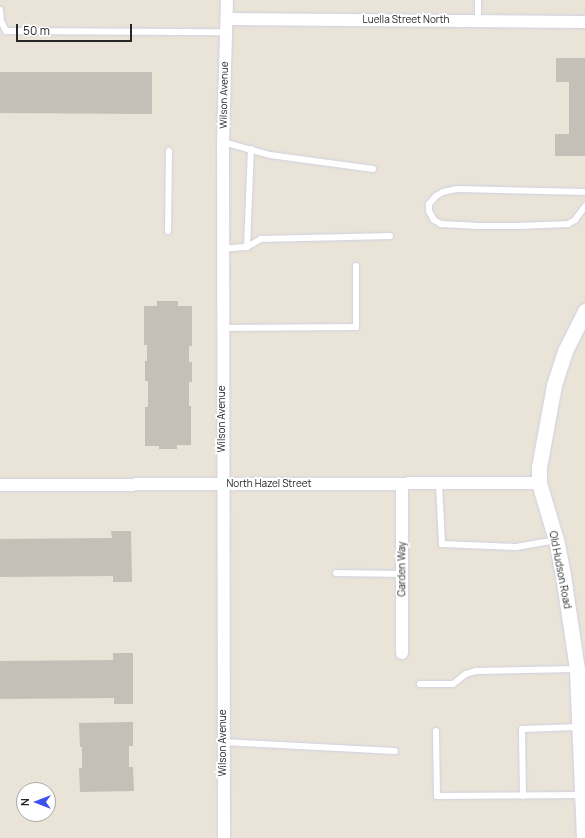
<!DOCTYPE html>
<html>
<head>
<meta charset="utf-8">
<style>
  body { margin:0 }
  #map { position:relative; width:585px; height:838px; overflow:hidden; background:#e9e3d8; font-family:Manrope,sans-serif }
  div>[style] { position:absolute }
  .building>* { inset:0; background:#c4c0b8 }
  .roads { filter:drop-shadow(0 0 1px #ced0e0) drop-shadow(0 0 1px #ced0e0) }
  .service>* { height:6px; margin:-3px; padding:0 3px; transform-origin:3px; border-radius:3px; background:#fff }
  .minor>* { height:12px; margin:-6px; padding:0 6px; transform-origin:6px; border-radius:6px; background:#fff }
  .tertiary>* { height:15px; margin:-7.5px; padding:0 7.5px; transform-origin:7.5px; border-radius:7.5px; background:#fff }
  span { translate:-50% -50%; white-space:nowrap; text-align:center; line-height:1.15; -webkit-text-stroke:3.5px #fff; paint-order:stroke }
  .street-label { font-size:10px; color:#272727 }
  .north { position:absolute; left:16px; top:782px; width:40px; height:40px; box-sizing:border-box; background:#fff; border:1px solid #a9a9a9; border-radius:50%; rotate:270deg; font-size:11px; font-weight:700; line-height:16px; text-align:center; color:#272727 }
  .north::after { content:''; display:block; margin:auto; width:14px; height:18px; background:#3d51f1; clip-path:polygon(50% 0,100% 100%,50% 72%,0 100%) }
  .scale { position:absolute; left:16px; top:24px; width:116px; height:18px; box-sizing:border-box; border:2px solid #272727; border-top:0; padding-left:5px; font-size:12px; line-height:14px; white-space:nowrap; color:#272727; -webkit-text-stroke:3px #fff; paint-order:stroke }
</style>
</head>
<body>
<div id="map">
  <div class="building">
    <div style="clip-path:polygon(556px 58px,585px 58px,585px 156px,555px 156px,555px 134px,569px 134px,569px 82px,556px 82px)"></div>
    <div style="clip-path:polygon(0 72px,152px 72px,152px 114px,0 113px)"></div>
    <div style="clip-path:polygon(157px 301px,178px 301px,178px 306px,192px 306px,192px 346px,189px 346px,189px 362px,192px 362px,192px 382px,189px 382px,189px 406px,191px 406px,191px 445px,177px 445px,177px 449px,159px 449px,159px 446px,145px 446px,145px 407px,148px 407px,148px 381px,145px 381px,145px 361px,147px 361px,147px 345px,144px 345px,144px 306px,157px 306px)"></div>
    <div style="clip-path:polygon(111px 531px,131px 531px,132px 582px,113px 582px,113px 576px,0 577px,0 539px,112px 538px)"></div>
    <div style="clip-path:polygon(113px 653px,133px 653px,133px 704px,114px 704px,114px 698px,0 699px,0 661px,113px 660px)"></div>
    <div style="clip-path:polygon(133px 722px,133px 746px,129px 746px,129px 767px,133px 767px,134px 791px,80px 792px,79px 768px,82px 768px,82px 747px,80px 747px,79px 723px)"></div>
  </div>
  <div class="roads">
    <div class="service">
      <div style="left:0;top:10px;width:11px;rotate:85deg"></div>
      <div style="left:1px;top:21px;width:11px;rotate:63deg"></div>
      <div style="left:6px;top:31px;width:220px;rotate:0.3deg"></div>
      <div style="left:478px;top:20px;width:20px;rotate:-90deg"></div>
      <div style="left:223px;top:142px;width:49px;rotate:15.5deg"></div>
      <div style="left:270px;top:155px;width:104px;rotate:7.7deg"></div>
      <div style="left:585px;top:192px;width:128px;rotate:-178.7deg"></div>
      <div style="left:457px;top:189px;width:14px;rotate:168deg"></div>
      <div style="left:443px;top:192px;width:8px;rotate:150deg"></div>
      <div style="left:436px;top:196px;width:11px;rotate:131deg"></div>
      <div style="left:429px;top:204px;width:7px;rotate:90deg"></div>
      <div style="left:429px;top:211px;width:10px;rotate:61deg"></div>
      <div style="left:434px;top:220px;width:8px;rotate:30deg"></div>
      <div style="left:441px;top:224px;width:34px;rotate:3deg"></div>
      <div style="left:475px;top:226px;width:43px"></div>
      <div style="left:518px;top:226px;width:50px;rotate:-2.3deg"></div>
      <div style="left:568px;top:224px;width:8px;rotate:-30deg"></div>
      <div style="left:575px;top:220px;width:17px;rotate:-54deg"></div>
      <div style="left:168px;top:231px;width:80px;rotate:-89.3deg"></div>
      <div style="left:247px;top:247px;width:98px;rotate:-87.7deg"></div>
      <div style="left:222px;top:249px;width:25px;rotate:-5deg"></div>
      <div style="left:247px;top:247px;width:16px;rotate:-30deg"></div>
      <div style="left:261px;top:239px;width:129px;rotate:-1.3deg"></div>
      <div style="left:222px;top:328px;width:134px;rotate:-0.4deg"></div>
      <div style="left:356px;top:327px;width:61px;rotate:-90deg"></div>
      <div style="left:439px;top:484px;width:60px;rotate:87.1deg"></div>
      <div style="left:442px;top:544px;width:74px;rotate:2.3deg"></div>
      <div style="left:516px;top:547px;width:41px;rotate:-9.9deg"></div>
      <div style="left:336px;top:573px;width:66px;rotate:0.9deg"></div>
      <div style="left:420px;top:684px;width:33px"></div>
      <div style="left:453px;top:684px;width:16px;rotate:-38deg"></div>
      <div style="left:466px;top:674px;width:10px;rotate:-17deg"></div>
      <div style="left:476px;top:671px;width:100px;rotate:-1.1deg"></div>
      <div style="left:436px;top:731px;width:65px;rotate:89.1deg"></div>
      <div style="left:437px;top:796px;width:145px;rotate:-0.4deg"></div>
      <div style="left:223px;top:742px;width:172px;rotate:3deg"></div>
      <div style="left:523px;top:796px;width:67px;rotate:-90.9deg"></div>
      <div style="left:522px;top:729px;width:57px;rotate:-2deg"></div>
    </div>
    <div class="minor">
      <div style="left:227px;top:19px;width:358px;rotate:0.5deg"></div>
      <div style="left:402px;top:484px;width:169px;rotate:90deg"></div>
      <div style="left:0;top:485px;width:539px;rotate:-0.21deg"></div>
      <div style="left:224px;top:838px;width:696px;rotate:-90.08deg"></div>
      <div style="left:223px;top:142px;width:142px;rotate:-88.4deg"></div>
    </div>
    <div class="tertiary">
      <div style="left:584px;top:838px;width:169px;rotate:-92.4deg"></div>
      <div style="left:577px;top:669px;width:95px;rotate:-98.5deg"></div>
      <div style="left:563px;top:575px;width:36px;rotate:-101deg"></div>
      <div style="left:556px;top:540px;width:59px;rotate:-106.6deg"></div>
      <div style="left:539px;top:483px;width:16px;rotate:-90deg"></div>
      <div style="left:539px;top:467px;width:83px;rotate:-79.6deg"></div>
      <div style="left:554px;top:385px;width:36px;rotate:-72deg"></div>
      <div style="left:565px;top:351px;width:45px;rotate:-63.4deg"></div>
    </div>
  </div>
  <div class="street-label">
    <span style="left:406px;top:20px">Luella Street North</span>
    <span style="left:224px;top:95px;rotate:-89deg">Wilson Avenue</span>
    <span style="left:222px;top:419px;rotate:-90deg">Wilson Avenue</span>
    <span style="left:269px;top:484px">North Hazel Street</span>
    <span style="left:402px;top:569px;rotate:-90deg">Garden Way</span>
    <span style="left:560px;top:570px;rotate:79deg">Old Hudson Road</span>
    <span style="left:223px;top:743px;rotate:-90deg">Wilson Avenue</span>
  </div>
  <div class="north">N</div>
  <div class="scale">50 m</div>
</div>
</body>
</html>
